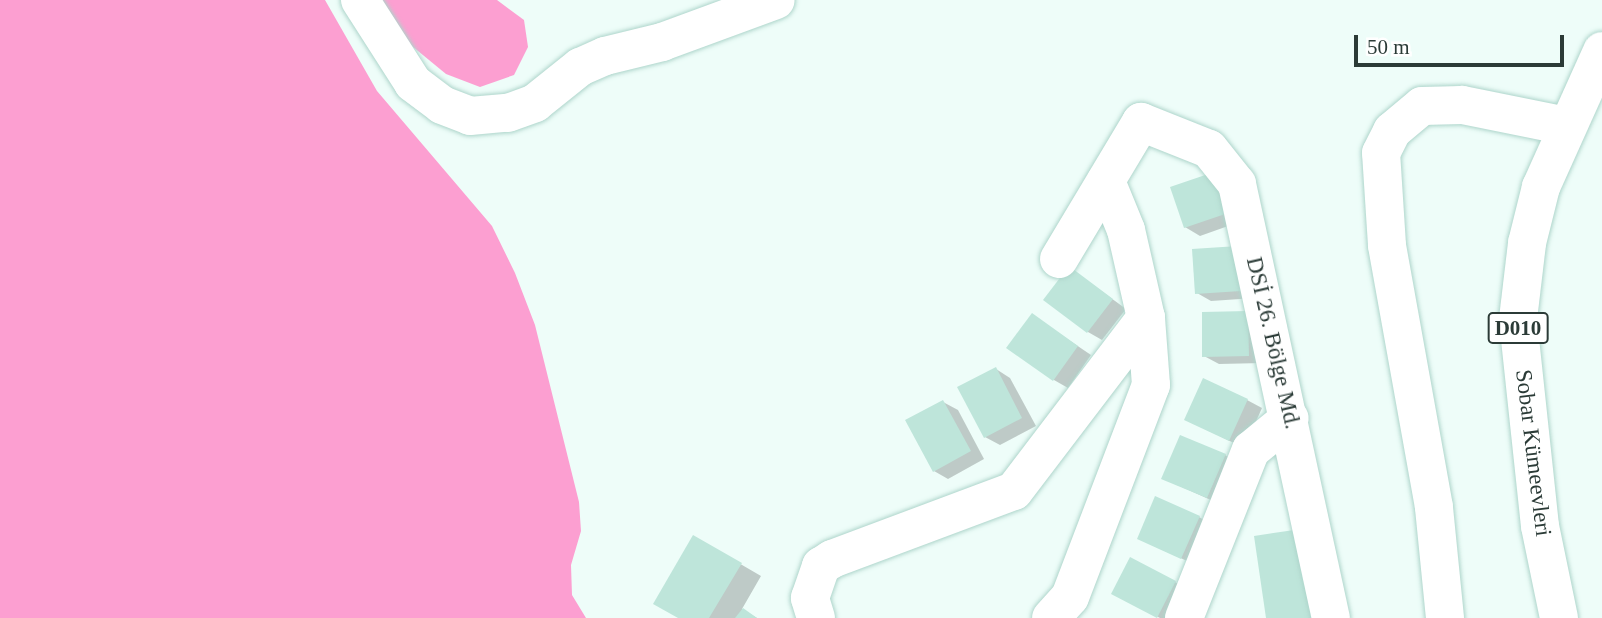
<!DOCTYPE html>
<html>
<head>
<meta charset="utf-8">
<style>
  body { margin:0 }
  #map { position:relative; width:1602px; height:618px; overflow:hidden; background:#eefdf9; font-family:Georgia,serif }
  div>[style] { position:absolute }
  .forest>* { inset:0; background:#fc9fd1 }
  .shadow>* { inset:0; background:#0003 }
  .building>* { inset:0; background:#bee5da }
  .roads { filter:drop-shadow(0 0 2px #aed5cb) drop-shadow(0 0 2px #aed5cb) }
  .minor>* { height:38px; margin:-19px; padding:0 19px; transform-origin:19px; border-radius:19px; background:#fff }
  .major>* { height:38px; margin:-19px; padding:0 19px; transform-origin:19px; border-radius:19px; background:#fff }
  span { translate:-50% -50%; white-space:nowrap; text-align:center; line-height:1.15; -webkit-text-stroke:6px #fff; paint-order:stroke }
  .shield-label span { padding:2px 5px; background:#fff; border:2px solid; border-radius:5px; -webkit-text-stroke-width:0 }
  .shield-label { font-size:21px; color:#2b3b37; font-weight:700 }
  .street-label { font-size:23px; color:#2b3b37 }
  .scale { position:absolute; left:1354px; top:35px; width:210px; height:32px; box-sizing:border-box; border:4px solid #2b3b37; border-top:0; padding-left:9px; font-size:21px; line-height:24px; white-space:nowrap; color:#2b3b37; -webkit-text-stroke:5px #fff; paint-order:stroke }
</style>
</head>
<body>
<div id="map">
  <div class="forest">
    <div style="clip-path:polygon(0 0,325px 0,377px 91px,492px 226px,515px 273px,535px 325px,579px 502px,581px 531px,571px 565px,572px 595px,586px 618px,0 618px)"></div>
    <div style="clip-path:polygon(381px 0,497px 0,524px 20px,528px 47px,514px 75px,480px 87px,446px 74px,401px 37px)"></div>
  </div>
  <div class="shadow">
    <div style="clip-path:polygon(1172px 188px,1245px 220px,1200px 236px,1185px 227px)"></div>
    <div style="clip-path:polygon(1194px 251px,1255px 298px,1211px 301px,1197px 293px)"></div>
    <div style="clip-path:polygon(1070px 268px,1126px 309px,1102px 340px,1088px 332px)"></div>
    <div style="clip-path:polygon(1248px 313px,1263px 363px,1219px 364px,1204px 356px)"></div>
    <div style="clip-path:polygon(1032px 315px,1091px 355px,1068px 388px,1054px 380px)"></div>
    <div style="clip-path:polygon(996px 369px,1010px 378px,1036px 426px,1000px 445px,985px 437px)"></div>
    <div style="clip-path:polygon(1247px 400px,1262px 408px,1244px 448px,1187px 420px)"></div>
    <div style="clip-path:polygon(943px 402px,958px 410px,984px 459px,948px 479px,934px 471px)"></div>
    <div style="clip-path:polygon(1225px 455px,1239px 464px,1222px 505px,1164px 479px)"></div>
    <div style="clip-path:polygon(1199px 517px,1214px 526px,1196px 565px,1154px 546px)"></div>
    <div style="clip-path:polygon(694px 537px,761px 576px,742px 609px,757px 618px,681px 618px)"></div>
    <div style="clip-path:polygon(1175px 582px,1189px 591px,1175px 618px,1160px 618px,1128px 601px)"></div>
  </div>
  <div class="building">
    <div style="clip-path:polygon(1217px 171px,1231px 212px,1184px 228px,1170px 187px)"></div>
    <div style="clip-path:polygon(1238px 246px,1241px 291px,1195px 294px,1192px 249px)"></div>
    <div style="clip-path:polygon(1069px 266px,1113px 299px,1087px 333px,1043px 300px)"></div>
    <div style="clip-path:polygon(1248px 311px,1249px 356px,1202px 357px,1202px 312px)"></div>
    <div style="clip-path:polygon(1032px 313px,1078px 346px,1053px 381px,1006px 348px)"></div>
    <div style="clip-path:polygon(996px 367px,1022px 418px,984px 438px,957px 387px)"></div>
    <div style="clip-path:polygon(1203px 378px,1248px 399px,1229px 441px,1184px 420px)"></div>
    <div style="clip-path:polygon(943px 400px,971px 451px,933px 472px,905px 420px)"></div>
    <div style="clip-path:polygon(1180px 435px,1226px 454px,1207px 498px,1161px 479px)"></div>
    <div style="clip-path:polygon(1155px 496px,1200px 516px,1181px 559px,1137px 539px)"></div>
    <div style="clip-path:polygon(1301px 529px,1314px 618px,1266px 618px,1254px 536px)"></div>
    <div style="clip-path:polygon(693px 535px,742px 563px,709px 618px,678px 618px,653px 604px)"></div>
    <div style="clip-path:polygon(1130px 557px,1176px 581px,1157px 618px,1111px 594px)"></div>
    <div style="clip-path:polygon(743px 608px,757px 618px,735px 618px)"></div>
  </div>
  <div class="roads">
    <div class="minor">
      <div style="left:360px;top:0;width:98px;rotate:57.4deg"></div>
      <div style="left:413px;top:83px;width:36px;rotate:37deg"></div>
      <div style="left:442px;top:105px;width:30px;rotate:21deg"></div>
      <div style="left:470px;top:116px;width:38px;rotate:-5deg"></div>
      <div style="left:508px;top:113px;width:29px;rotate:-20deg"></div>
      <div style="left:535px;top:103px;width:58px;rotate:-38.7deg"></div>
      <div style="left:580px;top:67px;width:27px;rotate:-24deg"></div>
      <div style="left:605px;top:56px;width:59px;rotate:-13.8deg"></div>
      <div style="left:662px;top:42px;width:121px;rotate:-20.2deg"></div>
      <div style="left:1059px;top:259px;width:160px;rotate:-59.1deg"></div>
      <div style="left:1141px;top:122px;width:73px;rotate:21.7deg"></div>
      <div style="left:1209px;top:149px;width:45px;rotate:51.3deg"></div>
      <div style="left:1237px;top:184px;width:444px;rotate:77.8deg"></div>
      <div style="left:816px;top:618px;width:21px;rotate:-107deg"></div>
      <div style="left:810px;top:598px;width:34px;rotate:-71deg"></div>
      <div style="left:821px;top:566px;width:13px;rotate:-32deg"></div>
      <div style="left:832px;top:559px;width:194px;rotate:-20.5deg"></div>
      <div style="left:1014px;top:491px;width:218px;rotate:-52.7deg"></div>
      <div style="left:1051px;top:618px;width:28px;rotate:-48deg"></div>
      <div style="left:1070px;top:597px;width:227px;rotate:-69.1deg"></div>
      <div style="left:1151px;top:385px;width:67px;rotate:-94.3deg"></div>
      <div style="left:1146px;top:318px;width:90px;rotate:-102.8deg"></div>
      <div style="left:1126px;top:230px;width:53px;rotate:-112.2deg"></div>
      <div style="left:1184px;top:618px;width:181px;rotate:-68.3deg"></div>
      <div style="left:1251px;top:450px;width:50px;rotate:-39.4deg"></div>
      <div style="left:1445px;top:618px;width:112px;rotate:-95.7deg"></div>
      <div style="left:1434px;top:507px;width:266px;rotate:-100.2deg"></div>
      <div style="left:1387px;top:245px;width:92px;rotate:-93.7deg"></div>
      <div style="left:1381px;top:153px;width:25px;rotate:-63deg"></div>
      <div style="left:1392px;top:131px;width:39px;rotate:-40deg"></div>
      <div style="left:1422px;top:106px;width:40px;rotate:-1.4deg"></div>
      <div style="left:1462px;top:105px;width:106px;rotate:11.4deg"></div>
    </div>
    <div class="major">
      <div style="left:1559px;top:618px;width:94px;rotate:-101.7deg"></div>
      <div style="left:1540px;top:526px;width:208px;rotate:-96.1deg"></div>
      <div style="left:1518px;top:319px;width:77px;rotate:-83.2deg"></div>
      <div style="left:1527px;top:243px;width:58px;rotate:-76deg"></div>
      <div style="left:1541px;top:187px;width:149px;rotate:-65.8deg"></div>
    </div>
  </div>
  <div class="shield-label">
    <span style="left:1518px;top:328px">D010</span>
  </div>
  <div class="street-label">
    <span style="left:1273px;top:343px;rotate:77deg">DSİ 26. Bölge Md.</span>
    <span style="left:1533px;top:453px;rotate:83deg">Sobar Kümeevleri</span>
  </div>
  <div class="scale">50 m</div>
</div>
</body>
</html>
